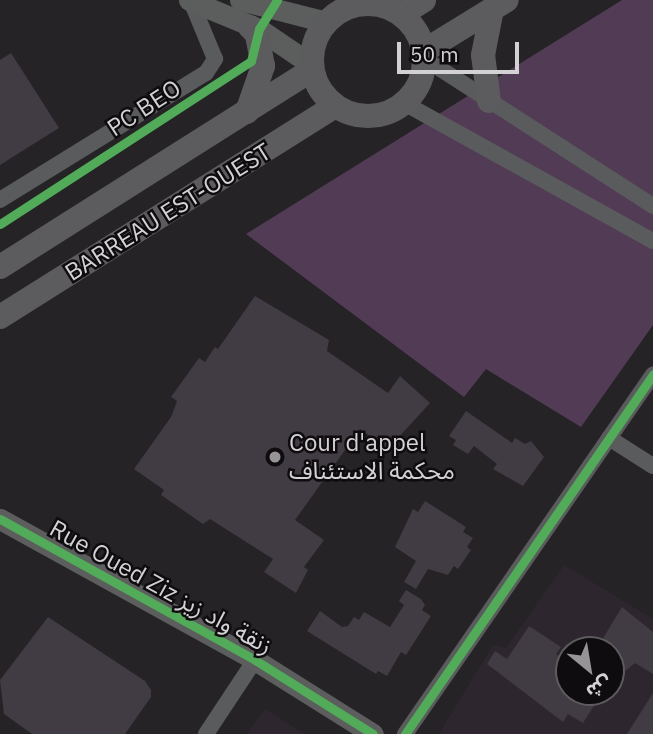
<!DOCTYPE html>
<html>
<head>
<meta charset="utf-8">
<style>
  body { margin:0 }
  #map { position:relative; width:653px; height:734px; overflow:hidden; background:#252326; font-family:"IBM Plex Sans","Noto Sans Arabic",sans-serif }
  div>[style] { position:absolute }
  .built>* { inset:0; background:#2e262f }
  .green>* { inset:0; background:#513b55 }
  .building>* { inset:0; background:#413b43 }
  .street>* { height:16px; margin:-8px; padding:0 8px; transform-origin:8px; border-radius:8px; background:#5a5b5c }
  .secondary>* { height:21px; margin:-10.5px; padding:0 10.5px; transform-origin:10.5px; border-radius:10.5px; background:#5c5d5d }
  .primary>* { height:24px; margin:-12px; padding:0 12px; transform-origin:12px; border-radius:12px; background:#5c5b5d }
  .primary>.ring { margin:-12px; padding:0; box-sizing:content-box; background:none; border:24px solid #5c5b5d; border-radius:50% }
  .cycleway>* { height:9px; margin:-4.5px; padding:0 4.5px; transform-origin:4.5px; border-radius:4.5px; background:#51ab58 }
  .dots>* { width:19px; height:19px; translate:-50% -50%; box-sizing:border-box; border:4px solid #0e0c0e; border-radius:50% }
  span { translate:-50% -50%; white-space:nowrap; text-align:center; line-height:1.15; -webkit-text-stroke:5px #0e0c0e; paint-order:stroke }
  .street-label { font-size:24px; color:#d4d1d5 }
  .poi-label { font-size:24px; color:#d4d1d5 }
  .left { translate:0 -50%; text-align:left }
  .north { position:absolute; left:555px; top:636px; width:70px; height:70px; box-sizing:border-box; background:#0e0c0e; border:2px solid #5d5b5e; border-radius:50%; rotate:150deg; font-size:19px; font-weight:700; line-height:28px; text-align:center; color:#d4d1d5 }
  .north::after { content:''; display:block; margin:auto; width:24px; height:32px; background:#979498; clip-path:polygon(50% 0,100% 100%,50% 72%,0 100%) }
  .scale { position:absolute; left:397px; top:42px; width:122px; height:32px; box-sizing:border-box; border:4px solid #d4d1d5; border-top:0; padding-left:9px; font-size:21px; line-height:24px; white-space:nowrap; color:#d4d1d5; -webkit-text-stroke:5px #0e0c0e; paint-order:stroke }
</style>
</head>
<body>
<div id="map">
  <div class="built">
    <div style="clip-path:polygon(evenodd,564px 565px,653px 619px,653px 734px,439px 734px,493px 645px,506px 648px,564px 565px,569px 650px,611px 650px,611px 692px,569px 692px,569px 650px)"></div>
    <div style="clip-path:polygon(265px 709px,305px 734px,247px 734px)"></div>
  </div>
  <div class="green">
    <div style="clip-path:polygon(622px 0,653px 0,653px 325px,581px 427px,486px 369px,464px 397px,246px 234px)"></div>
  </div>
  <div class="building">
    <div style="clip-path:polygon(11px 53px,59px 128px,0 165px,0 60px)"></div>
    <div style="clip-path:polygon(255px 296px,329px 340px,327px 351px,388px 393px,400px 376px,430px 403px,388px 449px,360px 429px,295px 520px,324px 540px,304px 567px,308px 570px,296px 593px,264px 572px,273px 559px,210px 519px,203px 524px,161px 495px,164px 490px,134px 469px,171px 417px,177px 401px,171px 397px,199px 358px,205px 362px,215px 347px,218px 349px)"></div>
    <div style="clip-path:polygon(466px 411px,512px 443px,515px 438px,525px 444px,531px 441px,544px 457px,523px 486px,493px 469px,497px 464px,474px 446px,468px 454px,453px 445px,456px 440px,449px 436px)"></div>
    <div style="clip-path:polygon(425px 501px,466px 527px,463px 532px,473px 538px,467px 547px,471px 550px,458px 569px,454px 566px,448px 575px,428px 569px,416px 589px,404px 582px,416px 561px,395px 547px,413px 509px,418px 512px)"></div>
    <div style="clip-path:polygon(406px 590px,421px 599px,425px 605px,422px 610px,431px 616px,406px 655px,401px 652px,387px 676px,378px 671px,376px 674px,307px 631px,320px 611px,342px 627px,348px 626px,354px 617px,359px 620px,364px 612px,390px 627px,404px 605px,399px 601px)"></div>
    <div style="clip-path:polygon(622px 607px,653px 632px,653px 674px,635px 663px,611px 683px,611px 650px,596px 650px)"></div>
    <div style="clip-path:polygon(48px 617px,145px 681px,151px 690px,151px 697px,125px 734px,32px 734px,4px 714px,0 680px)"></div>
    <div style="clip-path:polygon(529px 626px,561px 647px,556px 654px,566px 661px,558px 673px,569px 680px,569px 692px,590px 692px,599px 698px,583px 723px,568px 714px,563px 722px,487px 664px,495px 651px,507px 659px)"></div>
    <div style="clip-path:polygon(653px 693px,653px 734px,627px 734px)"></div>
  </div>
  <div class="street">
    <div style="left:425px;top:59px;width:271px;rotate:32.8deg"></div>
    <div style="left:404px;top:103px;width:285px;rotate:29deg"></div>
    <div style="left:0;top:200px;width:242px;rotate:-31.7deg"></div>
    <div style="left:206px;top:73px;width:17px;rotate:-57deg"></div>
    <div style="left:215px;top:59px;width:63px;rotate:-112.5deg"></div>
    <div style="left:609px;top:438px;width:52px;rotate:32.5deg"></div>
    <div style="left:206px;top:734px;width:89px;rotate:-56.5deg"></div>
    <div style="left:405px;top:734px;width:437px;rotate:-55.4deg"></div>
  </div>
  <div class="secondary">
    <div style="left:189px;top:0;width:76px;rotate:22.5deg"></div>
    <div style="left:259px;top:29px;width:64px;rotate:34.2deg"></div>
    <div style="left:240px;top:0;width:89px;rotate:14.3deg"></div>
    <div style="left:0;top:519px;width:291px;rotate:28.9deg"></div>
    <div style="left:255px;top:660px;width:139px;rotate:32.1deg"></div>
  </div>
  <div class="primary">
    <div class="ring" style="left:312px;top:4px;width:88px;height:88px"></div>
    <div style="left:402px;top:14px;width:26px;rotate:-32deg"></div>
    <div style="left:424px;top:51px;width:97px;rotate:-31.6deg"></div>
    <div style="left:489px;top:101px;width:46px;rotate:-97.4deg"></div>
    <div style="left:483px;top:55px;width:47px;rotate:-78.9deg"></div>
    <div style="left:247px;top:112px;width:49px;rotate:-70.8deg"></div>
    <div style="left:263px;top:66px;width:33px;rotate:-101deg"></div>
    <div style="left:257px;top:34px;width:10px;rotate:-135deg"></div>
    <div style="left:0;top:267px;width:369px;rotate:-32.3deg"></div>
    <div style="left:0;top:317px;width:396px;rotate:-32.2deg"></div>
  </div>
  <div class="cycleway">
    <div style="left:0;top:224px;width:299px;rotate:-33deg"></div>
    <div style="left:251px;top:61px;width:33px;rotate:-76deg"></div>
    <div style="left:259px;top:29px;width:34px;rotate:-58deg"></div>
    <div style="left:0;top:519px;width:291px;rotate:28.9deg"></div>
    <div style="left:255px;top:660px;width:139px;rotate:32.1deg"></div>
    <div style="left:405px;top:734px;width:437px;rotate:-55.4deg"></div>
  </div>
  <div class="dots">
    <div style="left:275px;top:457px;background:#979498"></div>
  </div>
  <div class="street-label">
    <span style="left:144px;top:108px;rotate:-33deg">PC BEO</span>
    <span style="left:168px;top:212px;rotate:-32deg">BARREAU EST-OUEST</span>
    <span style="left:161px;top:587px;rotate:29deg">Rue Oued Ziz زنقة واد زيز</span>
  </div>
  <div class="poi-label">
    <span class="left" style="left:289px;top:457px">Cour d'appel<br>محكمة الاستئناف</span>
  </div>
  <div class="north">ش</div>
  <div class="scale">50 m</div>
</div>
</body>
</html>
